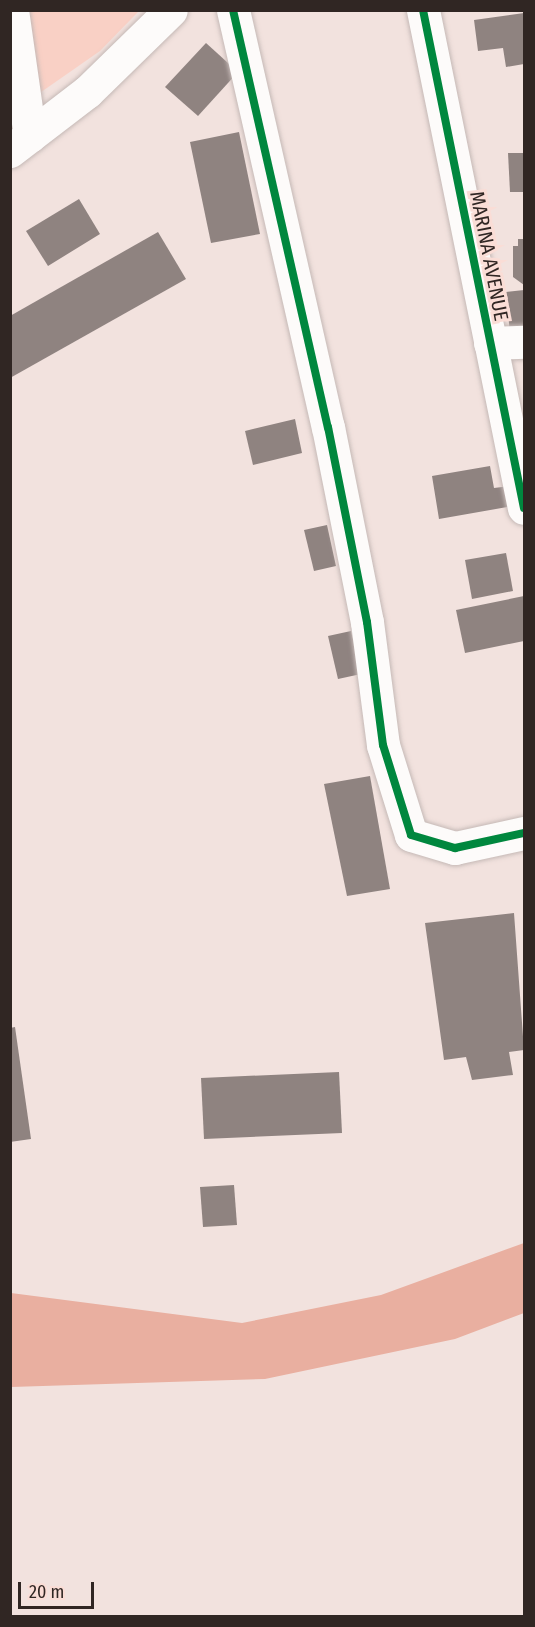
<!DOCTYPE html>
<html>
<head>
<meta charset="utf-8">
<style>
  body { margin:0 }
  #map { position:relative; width:535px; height:1627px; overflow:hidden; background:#f2e2de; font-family:"Fira Sans Condensed",sans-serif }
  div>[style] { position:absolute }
  .green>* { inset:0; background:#f9d0c5 }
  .water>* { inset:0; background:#e9afa0 }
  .building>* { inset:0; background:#8f8380 }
  .roads { filter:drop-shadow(0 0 2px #c5b9b6) drop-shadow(0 0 2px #c5b9b6) }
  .minor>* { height:33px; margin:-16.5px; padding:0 16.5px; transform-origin:16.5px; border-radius:16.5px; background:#fdfbfa }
  .cycleway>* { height:8px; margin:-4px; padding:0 4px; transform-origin:4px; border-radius:4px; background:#00873e }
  span { translate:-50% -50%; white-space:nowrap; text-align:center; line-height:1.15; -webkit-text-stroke:6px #faddd6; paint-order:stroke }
  .street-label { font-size:20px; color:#302623 }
  .frame { position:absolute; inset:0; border:12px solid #302623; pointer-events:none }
  .scale { position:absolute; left:18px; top:1582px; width:76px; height:27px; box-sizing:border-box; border:3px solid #302623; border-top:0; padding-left:8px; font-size:18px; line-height:21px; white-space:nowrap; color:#302623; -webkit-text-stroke:4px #faddd6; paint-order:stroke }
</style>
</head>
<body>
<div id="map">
  <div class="green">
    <div style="clip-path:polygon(11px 11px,139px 11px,100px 51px,11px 113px)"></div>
  </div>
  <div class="water">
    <div style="clip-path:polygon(524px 1243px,524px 1313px,455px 1339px,265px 1379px,11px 1387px,11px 1293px,242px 1323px,381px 1295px)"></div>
  </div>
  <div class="building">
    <div style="clip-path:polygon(524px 13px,524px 64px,506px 67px,503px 48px,478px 51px,474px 20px)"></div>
    <div style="clip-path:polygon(206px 43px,238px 72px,198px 116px,165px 87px)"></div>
    <div style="clip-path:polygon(239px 132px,260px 234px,211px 243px,190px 142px)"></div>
    <div style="clip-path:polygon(508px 153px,524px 153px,524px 192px,510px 192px)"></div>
    <div style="clip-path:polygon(79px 199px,100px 234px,48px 266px,26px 231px)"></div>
    <div style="clip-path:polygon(158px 232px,186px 279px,10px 378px,10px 316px)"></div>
    <div style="clip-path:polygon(518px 239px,524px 239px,524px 285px,513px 277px,513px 246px,518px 246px)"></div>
    <div style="clip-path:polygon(524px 290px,524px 333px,510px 334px,506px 292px)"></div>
    <div style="clip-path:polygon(295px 419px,302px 453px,253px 465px,245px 431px)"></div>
    <div style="clip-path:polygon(490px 466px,494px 488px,510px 486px,513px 506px,439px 519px,432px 476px)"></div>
    <div style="clip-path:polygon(327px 525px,336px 566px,314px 571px,304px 530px)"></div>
    <div style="clip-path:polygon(506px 553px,513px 591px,472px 599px,465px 560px)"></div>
    <div style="clip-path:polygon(524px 596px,524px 641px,465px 653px,456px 610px)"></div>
    <div style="clip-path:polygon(351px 631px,361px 674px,338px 679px,328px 636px)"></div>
    <div style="clip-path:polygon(370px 776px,390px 889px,347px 896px,324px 784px)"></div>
    <div style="clip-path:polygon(514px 913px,524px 1050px,509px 1052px,513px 1075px,472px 1080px,466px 1057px,444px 1060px,425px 923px)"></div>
    <div style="clip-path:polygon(15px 1027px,31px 1139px,10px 1142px,10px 1028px)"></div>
    <div style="clip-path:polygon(339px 1072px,342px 1133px,204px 1139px,201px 1078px)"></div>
    <div style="clip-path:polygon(234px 1185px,237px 1225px,203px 1227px,200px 1187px)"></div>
  </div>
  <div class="roads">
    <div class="minor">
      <div style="left:12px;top:10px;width:127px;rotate:81.9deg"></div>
      <div style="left:233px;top:10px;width:428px;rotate:77.2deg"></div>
      <div style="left:328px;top:427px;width:199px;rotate:78.7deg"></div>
      <div style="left:367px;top:622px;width:124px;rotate:82.6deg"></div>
      <div style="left:383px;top:745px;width:94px;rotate:72.7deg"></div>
      <div style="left:411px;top:835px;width:46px;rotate:16.5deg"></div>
      <div style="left:455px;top:848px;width:71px;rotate:-12.3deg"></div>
      <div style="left:423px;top:10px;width:508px;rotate:78.54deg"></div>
      <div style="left:10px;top:151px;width:97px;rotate:-37.5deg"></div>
      <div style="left:87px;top:92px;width:117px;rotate:-44.3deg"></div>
      <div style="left:490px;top:343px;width:34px;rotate:-2deg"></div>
    </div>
  </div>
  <div class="cycleway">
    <div style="left:233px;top:10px;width:428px;rotate:77.2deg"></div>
    <div style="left:328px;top:427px;width:199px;rotate:78.7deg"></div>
    <div style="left:367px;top:622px;width:124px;rotate:82.6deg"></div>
    <div style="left:383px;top:745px;width:94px;rotate:72.7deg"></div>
    <div style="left:411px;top:835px;width:46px;rotate:16.5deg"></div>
    <div style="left:455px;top:848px;width:71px;rotate:-12.3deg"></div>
    <div style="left:423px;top:10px;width:508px;rotate:78.54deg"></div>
  </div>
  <div class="street-label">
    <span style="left:489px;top:256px;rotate:79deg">MARINA AVENUE</span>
  </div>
  <div class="frame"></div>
  <div class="scale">20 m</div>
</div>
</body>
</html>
